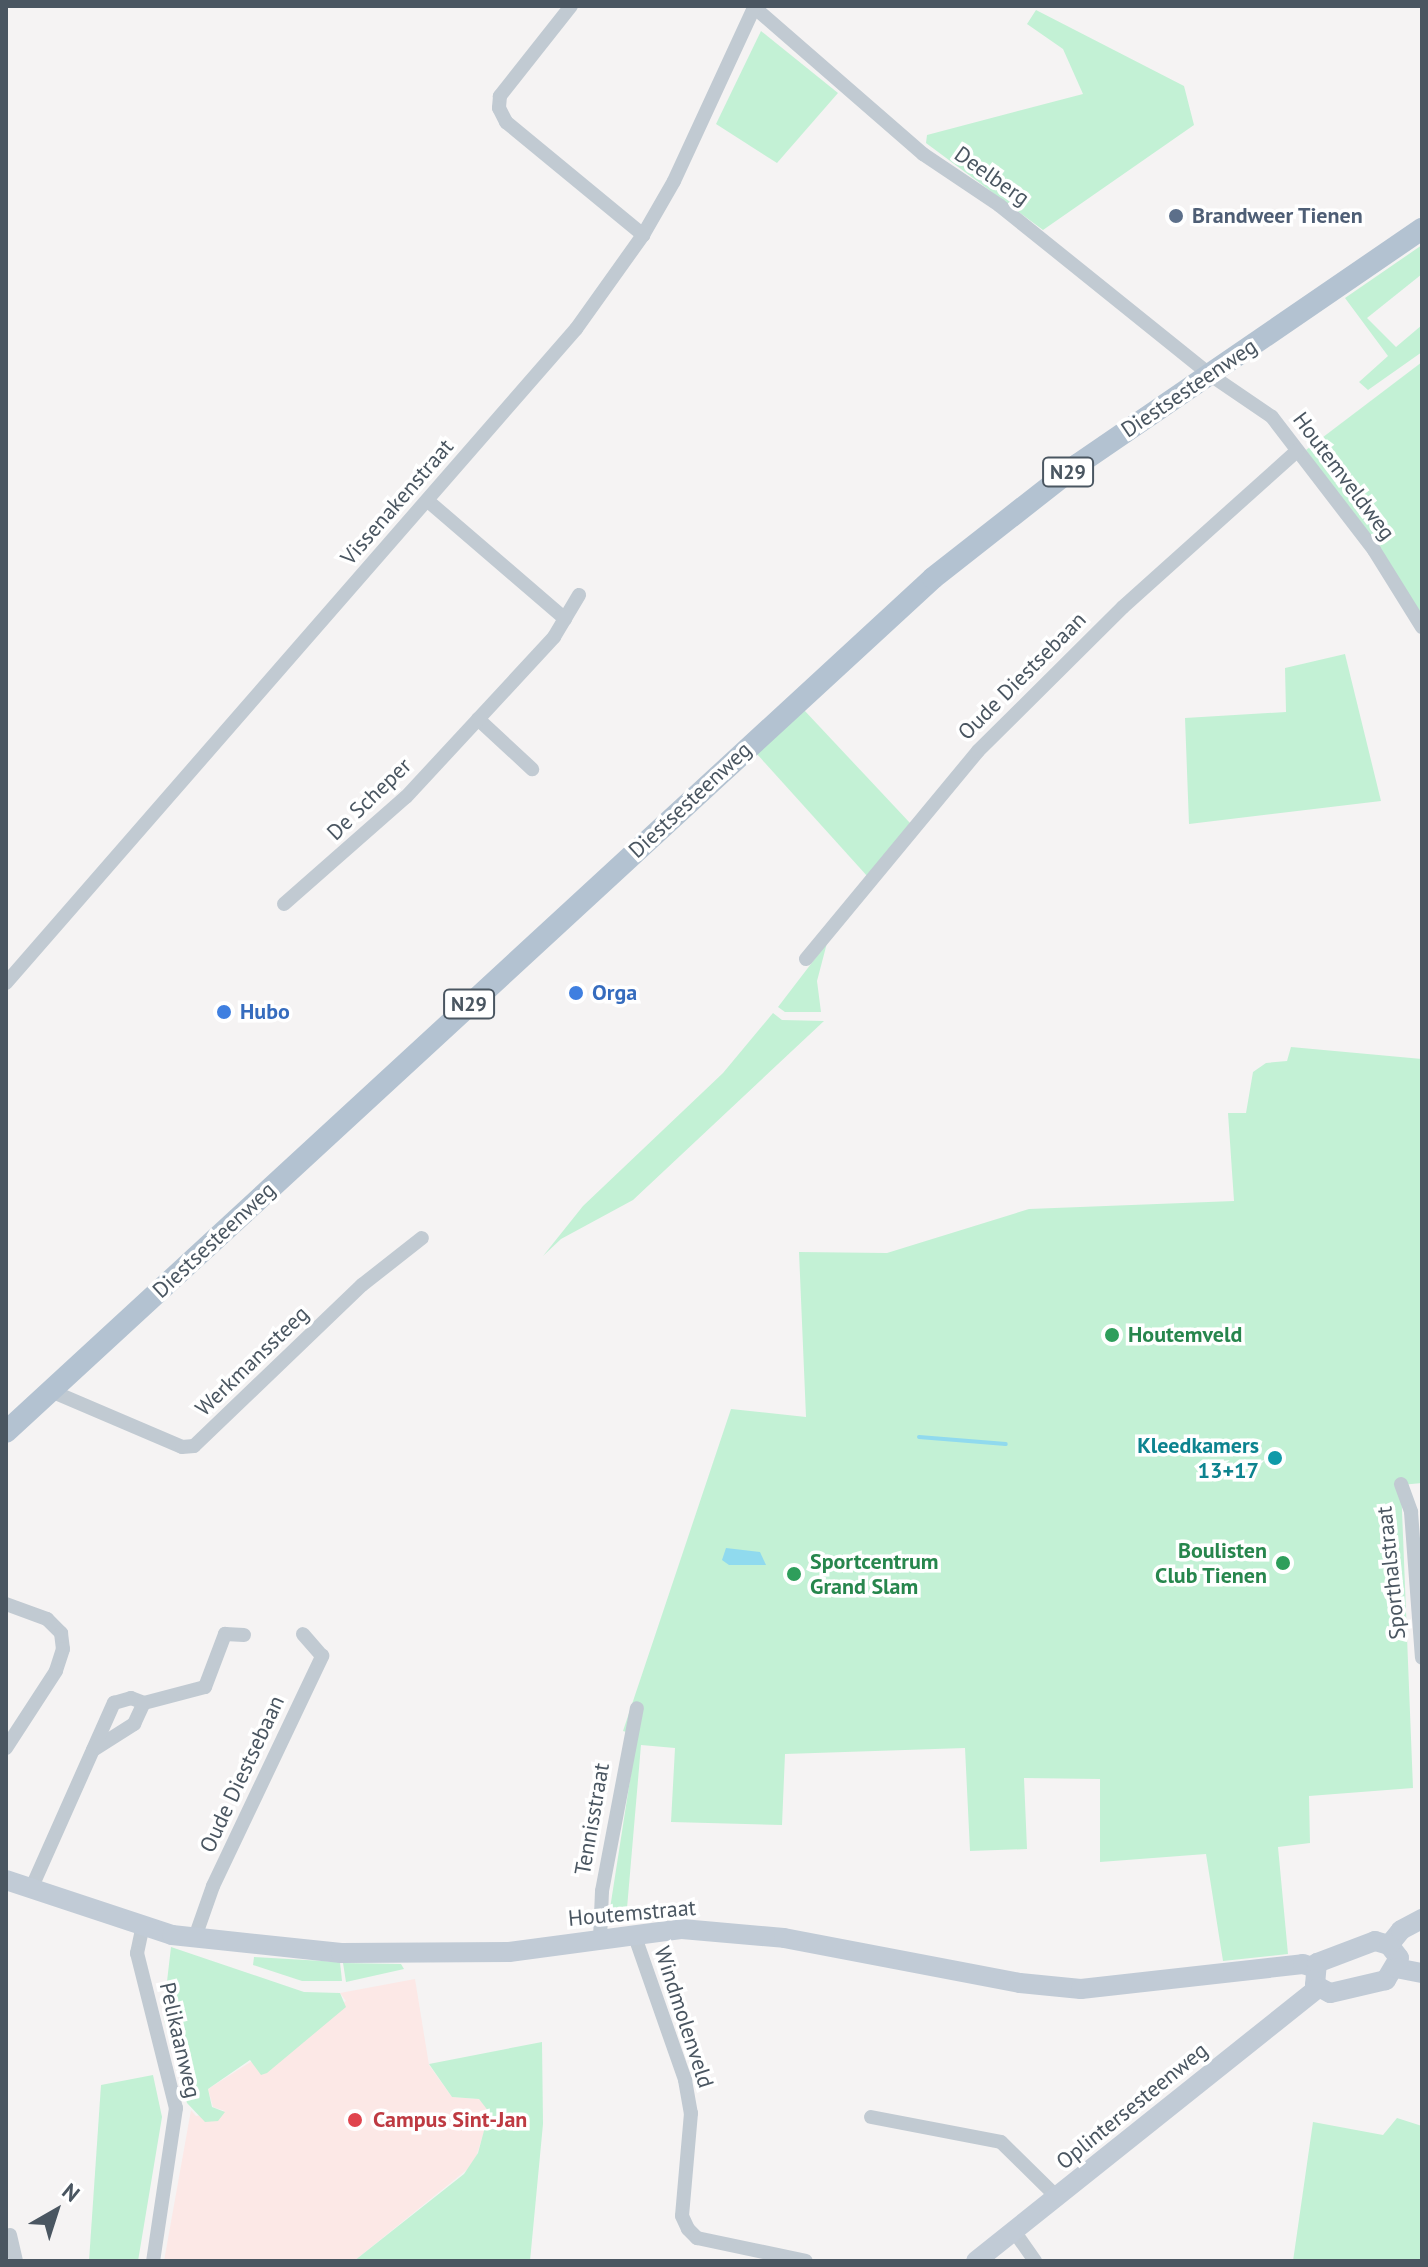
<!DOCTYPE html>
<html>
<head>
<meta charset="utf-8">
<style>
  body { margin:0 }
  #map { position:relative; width:1428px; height:2267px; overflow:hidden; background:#f5f3f3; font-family:"PT Sans",sans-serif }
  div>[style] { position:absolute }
  .medical>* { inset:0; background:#fce8e6 }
  .green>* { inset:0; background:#c3f1d5 }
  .water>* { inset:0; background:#90daee }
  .stream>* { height:4px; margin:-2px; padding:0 2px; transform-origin:2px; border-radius:2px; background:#90daee }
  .street>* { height:14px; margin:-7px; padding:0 7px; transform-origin:7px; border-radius:7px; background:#c1cad2 }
  .secondary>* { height:20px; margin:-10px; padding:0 10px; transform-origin:10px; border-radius:10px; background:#c1cbd6 }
  .primary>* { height:22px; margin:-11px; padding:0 11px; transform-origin:11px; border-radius:11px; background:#b3c2d1 }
  .dots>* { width:22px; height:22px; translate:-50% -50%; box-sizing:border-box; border:4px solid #fff; border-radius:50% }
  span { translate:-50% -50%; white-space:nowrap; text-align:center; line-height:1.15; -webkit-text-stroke:7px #fff; paint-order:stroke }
  .shield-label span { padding:2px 6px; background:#fff; border:2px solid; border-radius:6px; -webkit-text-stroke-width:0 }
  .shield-label { font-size:20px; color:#4a5661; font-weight:700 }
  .street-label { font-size:22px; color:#4a5661 }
  .service-label { font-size:22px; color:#4e5e75; font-weight:700 }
  .left { translate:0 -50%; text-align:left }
  .shop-label { font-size:22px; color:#366cbe; font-weight:700 }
  .leisure-label { font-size:22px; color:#27864d; font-weight:700 }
  .right { translate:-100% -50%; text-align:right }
  .culture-label { font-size:22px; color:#0d838f; font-weight:700 }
  .health-label { font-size:22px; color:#be3a42; font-weight:700 }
  .frame { position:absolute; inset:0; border:8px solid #4a5661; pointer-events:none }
  .north { position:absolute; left:16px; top:2171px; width:80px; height:80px; -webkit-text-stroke:6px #fff; paint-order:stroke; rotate:39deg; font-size:22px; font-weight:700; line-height:32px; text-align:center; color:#4a5661 }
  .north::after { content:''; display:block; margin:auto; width:28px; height:36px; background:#4a5661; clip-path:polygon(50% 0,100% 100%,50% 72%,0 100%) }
</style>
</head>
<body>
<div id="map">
  <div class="medical">
    <div style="clip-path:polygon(415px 1979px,429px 2065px,452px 2097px,479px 2099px,490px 2112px,474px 2164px,354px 2261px,164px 2261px,191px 2110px,196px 2116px,225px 2111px,213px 2107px,208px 2089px,346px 2001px,340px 1993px)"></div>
  </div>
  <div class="green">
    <div style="clip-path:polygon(1036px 10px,1184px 86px,1194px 125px,1043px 230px,926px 143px,927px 135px,1083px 94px,1063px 49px,1027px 24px)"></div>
    <div style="clip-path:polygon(761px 31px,838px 93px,777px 163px,716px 124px)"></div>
    <div style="clip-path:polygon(1422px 245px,1422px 274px,1367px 318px,1396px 347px,1422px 325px,1422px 352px,1368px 390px,1359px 382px,1388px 356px,1345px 298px)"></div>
    <div style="clip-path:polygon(1422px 362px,1422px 614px,1306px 450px)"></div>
    <div style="clip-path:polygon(1345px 654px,1381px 801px,1189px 824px,1185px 718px,1286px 712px,1285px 668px)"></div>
    <div style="clip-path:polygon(804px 710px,910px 823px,868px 877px,756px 753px)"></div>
    <div style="clip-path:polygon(827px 943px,817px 981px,821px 1012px,785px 1012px,778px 1007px)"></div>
    <div style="clip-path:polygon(773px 1013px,782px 1020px,824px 1021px,633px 1200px,561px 1239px,543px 1256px,583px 1206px,723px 1073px)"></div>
    <div style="clip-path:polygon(1291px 1047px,1422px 1059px,1422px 1483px,1401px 1485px,1413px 1788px,1309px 1796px,1310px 1843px,1278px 1847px,1288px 1954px,1223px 1961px,1206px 1854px,1100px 1862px,1100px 1779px,1024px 1778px,1027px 1849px,970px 1851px,965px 1748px,785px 1754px,782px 1825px,671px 1822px,675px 1748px,641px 1745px,626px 1920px,612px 1922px,609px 1915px,637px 1735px,623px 1731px,731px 1409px,806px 1417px,799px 1252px,887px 1253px,1029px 1209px,1234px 1201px,1228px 1113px,1246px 1113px,1253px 1072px,1266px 1063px,1287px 1061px)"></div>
    <div style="clip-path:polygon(171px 1947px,304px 1992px,340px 1993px,346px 2007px,267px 2073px,261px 2075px,250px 2060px,208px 2089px,212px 2107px,225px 2112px,218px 2121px,205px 2122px,187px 2103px,163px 2016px)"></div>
    <div style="clip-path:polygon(254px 1957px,340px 1962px,342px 1981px,302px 1981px,253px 1965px)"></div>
    <div style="clip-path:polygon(343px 1963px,401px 1964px,404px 1969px,346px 1982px)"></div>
    <div style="clip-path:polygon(542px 2042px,543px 2124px,530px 2261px,354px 2261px,464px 2174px,478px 2153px,489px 2112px,479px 2099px,452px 2097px,429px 2064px)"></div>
    <div style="clip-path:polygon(153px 2075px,162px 2117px,138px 2261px,89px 2261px,101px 2085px)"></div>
    <div style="clip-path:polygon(1397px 2118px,1422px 2126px,1422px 2261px,1293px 2261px,1313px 2122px,1383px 2135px)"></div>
  </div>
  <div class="water">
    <div style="clip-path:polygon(726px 1548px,760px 1552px,766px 1565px,729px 1565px,722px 1560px)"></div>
  </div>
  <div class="stream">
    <div style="left:919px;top:1437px;width:87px;rotate:4.6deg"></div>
  </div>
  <div class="street">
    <div style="left:571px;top:6px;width:115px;rotate:128.3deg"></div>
    <div style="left:500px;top:96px;width:12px;rotate:95deg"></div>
    <div style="left:499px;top:108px;width:16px;rotate:63deg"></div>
    <div style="left:506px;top:122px;width:178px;rotate:39.5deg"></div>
    <div style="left:755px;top:8px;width:223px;rotate:41deg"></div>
    <div style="left:923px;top:154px;width:92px;rotate:33.9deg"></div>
    <div style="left:999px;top:205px;width:270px;rotate:38.8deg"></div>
    <div style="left:1209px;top:374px;width:76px;rotate:34.3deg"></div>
    <div style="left:1272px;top:417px;width:168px;rotate:52.5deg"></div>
    <div style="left:1374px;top:550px;width:91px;rotate:58.1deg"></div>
    <div style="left:428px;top:501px;width:181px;rotate:40.7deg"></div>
    <div style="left:478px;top:719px;width:74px;rotate:42.8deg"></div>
    <div style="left:284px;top:904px;width:162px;rotate:-41.3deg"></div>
    <div style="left:406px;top:797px;width:218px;rotate:-47.2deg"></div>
    <div style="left:554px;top:637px;width:49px;rotate:-59.2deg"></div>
    <div style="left:806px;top:959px;width:270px;rotate:-50.4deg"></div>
    <div style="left:978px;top:751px;width:204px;rotate:-44.8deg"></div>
    <div style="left:1123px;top:607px;width:234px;rotate:-41.9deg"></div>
    <div style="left:6px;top:983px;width:868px;rotate:-48.93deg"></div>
    <div style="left:576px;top:329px;width:115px;rotate:-54.5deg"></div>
    <div style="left:643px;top:235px;width:62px;rotate:-60.1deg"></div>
    <div style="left:674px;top:181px;width:193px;rotate:-65.2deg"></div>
    <div style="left:51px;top:1391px;width:142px;rotate:23.1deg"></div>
    <div style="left:182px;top:1447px;width:12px;rotate:-5deg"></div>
    <div style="left:194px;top:1446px;width:233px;rotate:-43.8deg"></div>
    <div style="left:362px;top:1285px;width:76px;rotate:-38.1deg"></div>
    <div style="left:1401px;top:1484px;width:30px;rotate:70deg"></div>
    <div style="left:1411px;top:1512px;width:146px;rotate:85.7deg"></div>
    <div style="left:6px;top:1604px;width:44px;rotate:20.1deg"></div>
    <div style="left:47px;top:1619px;width:20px;rotate:45deg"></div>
    <div style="left:61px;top:1633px;width:16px;rotate:83deg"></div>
    <div style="left:63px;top:1649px;width:23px;rotate:108deg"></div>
    <div style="left:56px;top:1671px;width:92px;rotate:123deg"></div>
    <div style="left:93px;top:1750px;width:49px;rotate:-32.4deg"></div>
    <div style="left:134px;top:1724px;width:23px;rotate:-65deg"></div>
    <div style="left:31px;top:1889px;width:204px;rotate:-66deg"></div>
    <div style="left:114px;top:1703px;width:18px;rotate:-16deg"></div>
    <div style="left:131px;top:1698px;width:14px;rotate:21deg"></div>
    <div style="left:144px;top:1703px;width:63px;rotate:-14.7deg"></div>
    <div style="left:205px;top:1687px;width:57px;rotate:-69.3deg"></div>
    <div style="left:225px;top:1634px;width:19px;rotate:3deg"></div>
    <div style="left:143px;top:1925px;width:29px;rotate:102deg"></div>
    <div style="left:137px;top:1953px;width:160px;rotate:75.9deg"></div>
    <div style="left:176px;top:2108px;width:155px;rotate:98.5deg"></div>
    <div style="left:634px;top:1934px;width:155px;rotate:70.7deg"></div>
    <div style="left:685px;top:2080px;width:34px;rotate:80deg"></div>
    <div style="left:691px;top:2113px;width:103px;rotate:95deg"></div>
    <div style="left:682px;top:2216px;width:14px;rotate:65deg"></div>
    <div style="left:688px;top:2229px;width:13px;rotate:45deg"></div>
    <div style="left:697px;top:2238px;width:111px;rotate:11.9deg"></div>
    <div style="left:600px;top:1939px;width:48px;rotate:-87.6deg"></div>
    <div style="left:602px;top:1891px;width:186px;rotate:-79.2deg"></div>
    <div style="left:194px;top:1940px;width:57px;rotate:-70.6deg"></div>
    <div style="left:213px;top:1886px;width:255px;rotate:-64.6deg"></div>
    <div style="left:322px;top:1656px;width:29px;rotate:-131deg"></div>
    <div style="left:871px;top:2117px;width:132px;rotate:10.9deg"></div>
    <div style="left:1001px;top:2142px;width:78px;rotate:44.5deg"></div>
    <div style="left:1014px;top:2231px;width:37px;rotate:55deg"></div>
    <div style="left:10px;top:2235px;width:27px;rotate:77deg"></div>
  </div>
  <div class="secondary">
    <div style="left:6px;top:1880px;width:175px;rotate:18.3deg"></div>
    <div style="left:172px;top:1935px;width:170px;rotate:6.1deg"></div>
    <div style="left:341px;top:1953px;width:168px;rotate:-0.3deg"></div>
    <div style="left:509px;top:1952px;width:175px;rotate:-7.6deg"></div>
    <div style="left:682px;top:1929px;width:102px;rotate:5deg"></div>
    <div style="left:784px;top:1938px;width:240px;rotate:10.8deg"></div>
    <div style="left:1020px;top:1983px;width:61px;rotate:5.6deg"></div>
    <div style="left:1081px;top:1989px;width:223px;rotate:-6.4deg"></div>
    <div style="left:1303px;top:1964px;width:13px;rotate:18deg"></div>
    <div style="left:1375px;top:1941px;width:15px;rotate:16deg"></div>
    <div style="left:1389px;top:1945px;width:16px;rotate:52deg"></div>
    <div style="left:1399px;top:1958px;width:26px;rotate:121deg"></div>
    <div style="left:1386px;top:1980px;width:57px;rotate:166.9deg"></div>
    <div style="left:1330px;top:1993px;width:17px;rotate:-152deg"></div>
    <div style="left:1315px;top:1985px;width:22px;rotate:-85deg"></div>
    <div style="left:1317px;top:1963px;width:62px;rotate:-20.8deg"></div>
    <div style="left:1389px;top:1945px;width:19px;rotate:-51deg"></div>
    <div style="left:1401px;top:1930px;width:24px;rotate:-28deg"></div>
    <div style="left:1396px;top:1968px;width:26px;rotate:11deg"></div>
    <div style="left:976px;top:2261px;width:438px;rotate:-38.6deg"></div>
  </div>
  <div class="primary">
    <div style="left:6px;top:1432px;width:1260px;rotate:-42.65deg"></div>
    <div style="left:933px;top:578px;width:183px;rotate:-38.1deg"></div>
    <div style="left:1077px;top:465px;width:418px;rotate:-34.4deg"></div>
  </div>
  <div class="dots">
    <div style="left:1176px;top:216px;background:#5c6f8a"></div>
    <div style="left:576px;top:993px;background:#3f7fe0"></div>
    <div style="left:224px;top:1012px;background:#3f7fe0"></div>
    <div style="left:1112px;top:1335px;background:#2e9e5b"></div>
    <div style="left:1275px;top:1458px;background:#0f9aa8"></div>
    <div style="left:1283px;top:1563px;background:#2e9e5b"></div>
    <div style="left:794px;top:1574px;background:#2e9e5b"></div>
    <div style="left:355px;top:2120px;background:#e0444e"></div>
  </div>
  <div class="shield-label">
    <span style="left:1068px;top:472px">N29</span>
    <span style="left:469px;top:1004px">N29</span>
  </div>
  <div class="street-label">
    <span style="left:992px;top:176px;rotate:35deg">Deelberg</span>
    <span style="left:1189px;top:388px;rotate:-34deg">Diestsesteenweg</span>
    <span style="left:1344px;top:476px;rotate:53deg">Houtemveldweg</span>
    <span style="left:397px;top:502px;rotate:-49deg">Vissenakenstraat</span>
    <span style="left:1022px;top:676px;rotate:-45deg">Oude Diestsebaan</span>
    <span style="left:369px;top:799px;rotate:-44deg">De Scheper</span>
    <span style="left:690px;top:800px;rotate:-43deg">Diestsesteenweg</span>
    <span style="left:214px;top:1240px;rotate:-43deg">Diestsesteenweg</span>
    <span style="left:252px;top:1361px;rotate:-44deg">Werkmanssteeg</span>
    <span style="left:1391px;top:1573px;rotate:-96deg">Sporthalstraat</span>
    <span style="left:242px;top:1774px;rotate:-65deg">Oude Diestsebaan</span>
    <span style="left:592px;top:1819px;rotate:-80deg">Tennisstraat</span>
    <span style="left:632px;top:1913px;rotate:-5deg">Houtemstraat</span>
    <span style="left:684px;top:2017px;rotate:72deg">Windmolenveld</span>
    <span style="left:180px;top:2040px;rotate:77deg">Pelikaanweg</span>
    <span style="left:1132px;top:2106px;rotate:-39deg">Oplintersesteenweg</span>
  </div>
  <div class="service-label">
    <span class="left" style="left:1192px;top:216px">Brandweer Tienen</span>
  </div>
  <div class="shop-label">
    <span class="left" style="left:592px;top:993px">Orga</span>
    <span class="left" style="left:240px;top:1012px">Hubo</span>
  </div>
  <div class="leisure-label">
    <span class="left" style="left:1128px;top:1335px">Houtemveld</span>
    <span class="right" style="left:1267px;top:1563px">Boulisten<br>Club Tienen</span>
    <span class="left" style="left:810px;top:1574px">Sportcentrum<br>Grand Slam</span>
  </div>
  <div class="culture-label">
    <span class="right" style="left:1259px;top:1458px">Kleedkamers<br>13+17</span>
  </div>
  <div class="health-label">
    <span class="left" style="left:373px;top:2120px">Campus Sint-Jan</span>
  </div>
  <div class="frame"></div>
  <div class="north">N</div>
</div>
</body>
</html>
